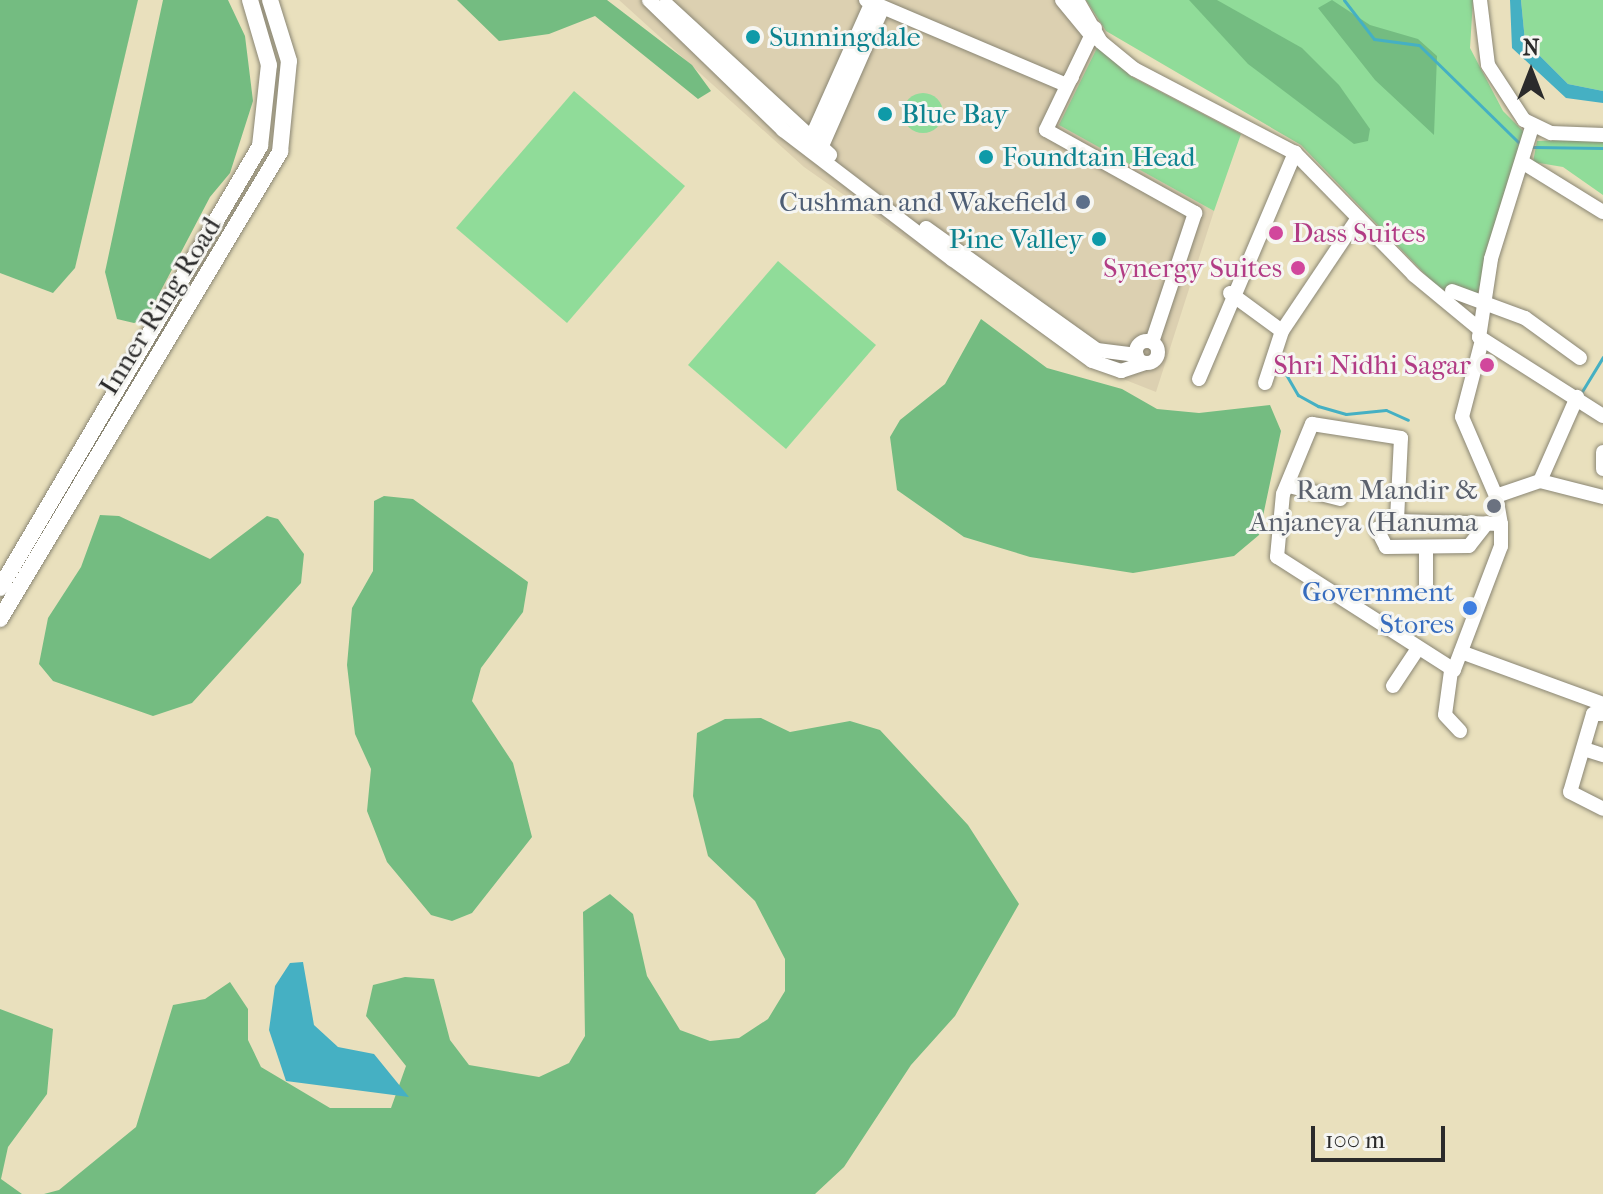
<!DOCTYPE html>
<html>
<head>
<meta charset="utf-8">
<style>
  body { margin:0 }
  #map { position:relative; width:1603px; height:1194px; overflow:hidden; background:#e9e0bd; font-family:"IM FELL French Canon",serif }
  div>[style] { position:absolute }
  .built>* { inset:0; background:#dcd0b1 }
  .green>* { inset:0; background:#90dc99 }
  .round { border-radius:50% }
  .forest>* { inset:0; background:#74bc81 }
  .water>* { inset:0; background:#45b0c3 }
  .stream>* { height:3px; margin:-1.5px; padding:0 1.5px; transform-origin:1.5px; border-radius:1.5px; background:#45b0c3 }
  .roads { filter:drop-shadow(0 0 2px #8a8674) drop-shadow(0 0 2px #8a8674) }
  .minor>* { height:14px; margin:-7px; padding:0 7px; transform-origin:7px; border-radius:7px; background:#fff }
  .minor>.ring { margin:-7px; padding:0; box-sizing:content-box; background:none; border:14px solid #fff; border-radius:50% }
  .major>* { height:16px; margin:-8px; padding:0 8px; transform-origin:8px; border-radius:8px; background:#fff }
  .dots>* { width:22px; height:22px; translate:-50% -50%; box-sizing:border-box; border:4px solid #f6f6f2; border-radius:50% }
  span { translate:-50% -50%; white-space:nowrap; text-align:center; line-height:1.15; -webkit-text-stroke:6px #f6f6f2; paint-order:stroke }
  .culture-label { font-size:28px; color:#0d838f }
  .left { translate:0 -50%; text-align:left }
  .right { translate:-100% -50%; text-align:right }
  .service-label { font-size:28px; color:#4e5e75 }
  .hotel-label { font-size:28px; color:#b23c85 }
  .street-label { font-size:28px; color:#2b2b2b }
  .worship-label { font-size:28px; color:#5b616d }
  .shop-label { font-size:28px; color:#366cbe }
  .north { position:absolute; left:1491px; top:32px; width:80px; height:80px; -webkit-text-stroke:6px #f6f6f2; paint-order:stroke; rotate:0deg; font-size:22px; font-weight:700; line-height:32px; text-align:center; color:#2b2b2b }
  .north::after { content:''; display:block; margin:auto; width:28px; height:36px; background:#2b2b2b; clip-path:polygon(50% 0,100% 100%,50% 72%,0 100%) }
  .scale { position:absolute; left:1311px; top:1126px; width:134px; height:36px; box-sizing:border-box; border:4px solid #2b2b2b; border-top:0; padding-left:10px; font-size:24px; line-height:28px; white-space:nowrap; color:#2b2b2b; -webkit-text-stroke:6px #f6f6f2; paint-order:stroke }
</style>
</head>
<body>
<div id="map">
  <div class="built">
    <div style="clip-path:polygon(619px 0,1085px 0,1106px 31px,1060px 125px,1214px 211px,1156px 392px,1085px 364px,804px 167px)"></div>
  </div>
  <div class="green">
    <div style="clip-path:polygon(1086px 0,1473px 0,1470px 48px,1503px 111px,1524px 132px,1474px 306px,1445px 295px,1301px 145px,1106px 31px)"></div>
    <div style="clip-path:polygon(1521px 0,1603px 0,1603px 91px,1568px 84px,1525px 41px)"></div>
    <div style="clip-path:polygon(1098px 46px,1132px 77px,1241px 134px,1214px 211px,1059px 125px)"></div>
    <div style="clip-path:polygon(574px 91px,685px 186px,567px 323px,456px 228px)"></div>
    <div class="round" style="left:903px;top:93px;width:40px;height:40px"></div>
    <div style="clip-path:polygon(1603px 139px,1603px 195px,1563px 167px,1533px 162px,1537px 141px)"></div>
    <div style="clip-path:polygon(778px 261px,876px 345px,786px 449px,688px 365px)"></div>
  </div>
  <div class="forest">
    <div style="clip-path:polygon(0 0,138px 0,75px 268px,53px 293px,0 273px)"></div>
    <div style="clip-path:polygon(163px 0,228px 0,245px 36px,253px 101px,230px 173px,210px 197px,146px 319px,134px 323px,117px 319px,105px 272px)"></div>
    <div style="clip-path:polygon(457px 0,607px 0,692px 65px,711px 91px,698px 99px,595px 16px,549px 34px,499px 41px)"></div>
    <div style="clip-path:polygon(1189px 0,1217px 0,1302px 48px,1339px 85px,1370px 129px,1368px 141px,1354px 144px,1248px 64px)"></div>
    <div style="clip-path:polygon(1332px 0,1370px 25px,1418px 39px,1437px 56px,1434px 135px,1375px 80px,1318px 8px)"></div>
    <div style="clip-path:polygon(981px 319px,1047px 368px,1122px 389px,1157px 409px,1199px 413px,1270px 405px,1281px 431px,1259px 535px,1234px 556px,1133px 573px,1030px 557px,964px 537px,897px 490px,890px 437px,900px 420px,945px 384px)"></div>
    <div style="clip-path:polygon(384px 496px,413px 499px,528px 582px,523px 612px,481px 668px,472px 701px,513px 763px,532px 837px,472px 913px,452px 921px,431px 915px,387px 862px,367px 811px,371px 769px,355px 734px,347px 665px,352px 608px,373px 571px,374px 501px)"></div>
    <div style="clip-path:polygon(100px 515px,119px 516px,210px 559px,267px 516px,278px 519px,304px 554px,301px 583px,192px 703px,153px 716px,53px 681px,39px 664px,48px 618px,81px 567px)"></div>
    <div style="clip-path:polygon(761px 718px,790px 732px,850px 721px,880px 730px,968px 825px,1019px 904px,955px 1016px,911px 1065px,844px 1167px,815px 1194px,44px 1194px,59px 1190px,136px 1127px,173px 1005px,205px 999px,230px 982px,248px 1009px,248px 1040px,261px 1067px,330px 1108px,391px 1108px,406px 1066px,366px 1016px,373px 985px,405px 977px,434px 979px,450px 1040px,469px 1065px,539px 1077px,569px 1063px,585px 1036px,583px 912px,610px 894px,633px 914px,647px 976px,680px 1030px,710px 1041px,739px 1038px,768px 1019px,785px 991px,785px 959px,755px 901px,708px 856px,693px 796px,697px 733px,725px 719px)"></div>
    <div style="clip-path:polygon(0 1009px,53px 1029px,47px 1094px,8px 1147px,1px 1179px,22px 1194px,0 1194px)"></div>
  </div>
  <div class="water">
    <div style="clip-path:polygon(1510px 0,1521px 0,1525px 41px,1568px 84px,1603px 91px,1603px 103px,1566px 98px,1512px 48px)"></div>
    <div style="clip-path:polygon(303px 962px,314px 1025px,338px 1047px,374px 1054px,409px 1097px,286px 1081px,269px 1030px,275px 986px,290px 963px)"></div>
  </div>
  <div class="stream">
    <div style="left:1344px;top:0;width:49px;rotate:52.4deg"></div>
    <div style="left:1374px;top:39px;width:45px;rotate:7.6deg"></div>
    <div style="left:1419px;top:45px;width:143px;rotate:44.4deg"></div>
    <div style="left:1532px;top:147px;width:71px;rotate:0.8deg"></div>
    <div style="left:1284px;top:371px;width:28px;rotate:60deg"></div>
    <div style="left:1298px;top:395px;width:23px;rotate:29deg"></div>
    <div style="left:1318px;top:406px;width:29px;rotate:16deg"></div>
    <div style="left:1346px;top:414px;width:40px;rotate:-5.7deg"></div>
    <div style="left:1386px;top:410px;width:24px;rotate:24deg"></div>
    <div style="left:1581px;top:393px;width:42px;rotate:-58.6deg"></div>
  </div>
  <div class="roads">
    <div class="minor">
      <div style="left:649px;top:0;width:187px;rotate:44.1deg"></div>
      <div style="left:783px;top:130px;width:213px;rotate:37.4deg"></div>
      <div style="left:952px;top:259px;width:173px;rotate:36.1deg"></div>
      <div style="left:1092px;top:361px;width:31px;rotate:19deg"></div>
      <div style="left:1121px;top:371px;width:26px;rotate:-18deg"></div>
      <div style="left:866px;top:0;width:217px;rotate:23deg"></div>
      <div style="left:1066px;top:85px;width:10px;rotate:-53deg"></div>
      <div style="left:1062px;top:0;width:50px;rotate:50.6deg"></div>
      <div style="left:1077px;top:0;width:48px;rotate:60.3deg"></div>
      <div style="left:1101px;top:42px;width:43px;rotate:39.3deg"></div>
      <div style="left:1134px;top:69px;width:182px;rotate:27.6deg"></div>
      <div style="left:1295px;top:153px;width:170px;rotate:45.7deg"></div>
      <div style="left:1414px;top:275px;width:83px;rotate:39.6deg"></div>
      <div style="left:1480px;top:0;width:65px;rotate:83deg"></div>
      <div style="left:1488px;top:65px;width:66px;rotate:56.8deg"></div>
      <div style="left:1524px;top:120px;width:30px;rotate:26deg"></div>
      <div style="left:1551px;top:133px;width:52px;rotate:2.2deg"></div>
      <div style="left:666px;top:4px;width:223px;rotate:42.6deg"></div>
      <div style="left:1095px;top:28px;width:113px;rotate:115.7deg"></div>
      <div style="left:1046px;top:130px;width:171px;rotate:29.1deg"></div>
      <div style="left:1195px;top:213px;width:136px;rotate:108.4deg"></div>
      <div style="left:1532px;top:127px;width:138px;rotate:107.3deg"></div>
      <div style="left:1491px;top:259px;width:79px;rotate:98.7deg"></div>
      <div style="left:1479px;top:337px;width:147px;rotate:32.5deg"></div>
      <div style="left:808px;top:145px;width:154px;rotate:-65.9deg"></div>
      <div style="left:818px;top:155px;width:159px;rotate:-66.3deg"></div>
      <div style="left:1522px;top:162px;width:95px;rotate:31.7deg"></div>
      <div style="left:926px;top:228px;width:210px;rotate:35.5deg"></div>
      <div style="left:1097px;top:350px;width:40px;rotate:7.1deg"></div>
      <div style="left:1452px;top:291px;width:78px;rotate:20.3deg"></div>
      <div style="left:1525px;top:318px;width:68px;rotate:36deg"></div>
      <div style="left:1230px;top:293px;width:64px;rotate:36.2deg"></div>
      <div class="ring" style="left:1136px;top:341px;width:8px;height:8px"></div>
      <div style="left:1481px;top:344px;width:75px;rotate:104.6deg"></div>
      <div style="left:1462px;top:417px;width:86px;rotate:66.7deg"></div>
      <div style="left:1496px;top:496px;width:28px;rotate:80deg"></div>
      <div style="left:1501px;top:524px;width:22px;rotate:90deg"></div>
      <div style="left:1501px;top:546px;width:133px;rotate:110.8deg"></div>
      <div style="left:1454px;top:670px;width:210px;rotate:-147.4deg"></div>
      <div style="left:1277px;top:557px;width:63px;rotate:-84.6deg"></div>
      <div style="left:1283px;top:494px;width:76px;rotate:-67.5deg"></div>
      <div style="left:1312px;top:424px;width:90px;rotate:8.9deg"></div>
      <div style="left:1401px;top:438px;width:83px;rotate:92.8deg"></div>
      <div style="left:1397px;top:521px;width:104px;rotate:1.7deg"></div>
      <div style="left:1199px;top:379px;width:246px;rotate:-67deg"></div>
      <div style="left:1265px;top:383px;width:55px;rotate:-71.9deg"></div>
      <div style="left:1282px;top:331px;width:136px;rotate:-56.1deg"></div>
      <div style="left:1603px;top:452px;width:17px;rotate:90deg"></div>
      <div style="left:1540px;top:481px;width:92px;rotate:-66.2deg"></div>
      <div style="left:1289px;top:486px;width:53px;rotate:14.3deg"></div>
      <div style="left:1496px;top:496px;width:46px;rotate:-18.8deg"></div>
      <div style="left:1540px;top:481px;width:65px;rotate:14.3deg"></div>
      <div style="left:1396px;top:518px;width:22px;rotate:150deg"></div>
      <div style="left:1377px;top:529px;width:20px;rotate:63deg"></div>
      <div style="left:1386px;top:547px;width:83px;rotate:-0.7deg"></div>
      <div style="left:1469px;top:546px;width:29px;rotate:-52deg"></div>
      <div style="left:1426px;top:549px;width:37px;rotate:90deg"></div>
      <div style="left:1461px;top:652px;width:151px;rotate:20.1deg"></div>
      <div style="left:1451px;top:671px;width:44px;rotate:97.8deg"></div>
      <div style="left:1445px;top:715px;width:22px;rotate:47deg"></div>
      <div style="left:1393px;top:686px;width:43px;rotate:-56.3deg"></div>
      <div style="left:1603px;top:714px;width:10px;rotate:180deg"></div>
      <div style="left:1593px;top:714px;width:81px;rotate:106.4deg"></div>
      <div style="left:1570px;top:792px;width:37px;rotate:27deg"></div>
      <div style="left:1584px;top:749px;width:20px;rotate:18deg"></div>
    </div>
    <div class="major">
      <div style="left:0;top:588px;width:513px;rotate:-59.53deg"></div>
      <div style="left:260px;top:146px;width:81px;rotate:-83.7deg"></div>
      <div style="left:269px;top:65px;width:68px;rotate:-106.3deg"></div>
      <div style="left:0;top:619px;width:545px;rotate:-59.05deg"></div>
      <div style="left:280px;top:152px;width:91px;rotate:-84.4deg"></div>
      <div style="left:289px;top:61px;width:64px;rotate:-107.3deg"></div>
    </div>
  </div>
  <div class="dots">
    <div style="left:753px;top:37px;background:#0f9aa8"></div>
    <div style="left:885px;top:114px;background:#0f9aa8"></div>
    <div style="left:986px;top:157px;background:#0f9aa8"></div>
    <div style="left:1083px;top:202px;background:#5c6f8a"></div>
    <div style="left:1276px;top:233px;background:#d1479c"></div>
    <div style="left:1099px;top:239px;background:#0f9aa8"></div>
    <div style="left:1298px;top:268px;background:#d1479c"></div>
    <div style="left:1487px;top:365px;background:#d1479c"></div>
    <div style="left:1494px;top:506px;background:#6b7280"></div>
    <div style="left:1470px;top:608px;background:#3f7fe0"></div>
  </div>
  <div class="culture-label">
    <span class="left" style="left:769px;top:37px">Sunningdale</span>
    <span class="left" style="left:901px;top:114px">Blue Bay</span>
    <span class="left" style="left:1002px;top:157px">Foundtain Head</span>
    <span class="right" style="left:1083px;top:239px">Pine Valley</span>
  </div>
  <div class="service-label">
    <span class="right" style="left:1067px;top:202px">Cushman and Wakefield</span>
  </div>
  <div class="hotel-label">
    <span class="left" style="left:1292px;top:233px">Dass Suites</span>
    <span class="right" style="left:1282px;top:268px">Synergy Suites</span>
    <span class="right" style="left:1471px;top:365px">Shri Nidhi Sagar</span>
  </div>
  <div class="street-label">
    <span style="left:160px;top:306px;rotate:-58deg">Inner Ring Road</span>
  </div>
  <div class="worship-label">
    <span class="right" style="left:1478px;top:506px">Ram Mandir &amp;<br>Anjaneya (Hanuma</span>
  </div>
  <div class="shop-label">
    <span class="right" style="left:1454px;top:608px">Government<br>Stores</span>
  </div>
  <div class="north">N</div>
  <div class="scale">100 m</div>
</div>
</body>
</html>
